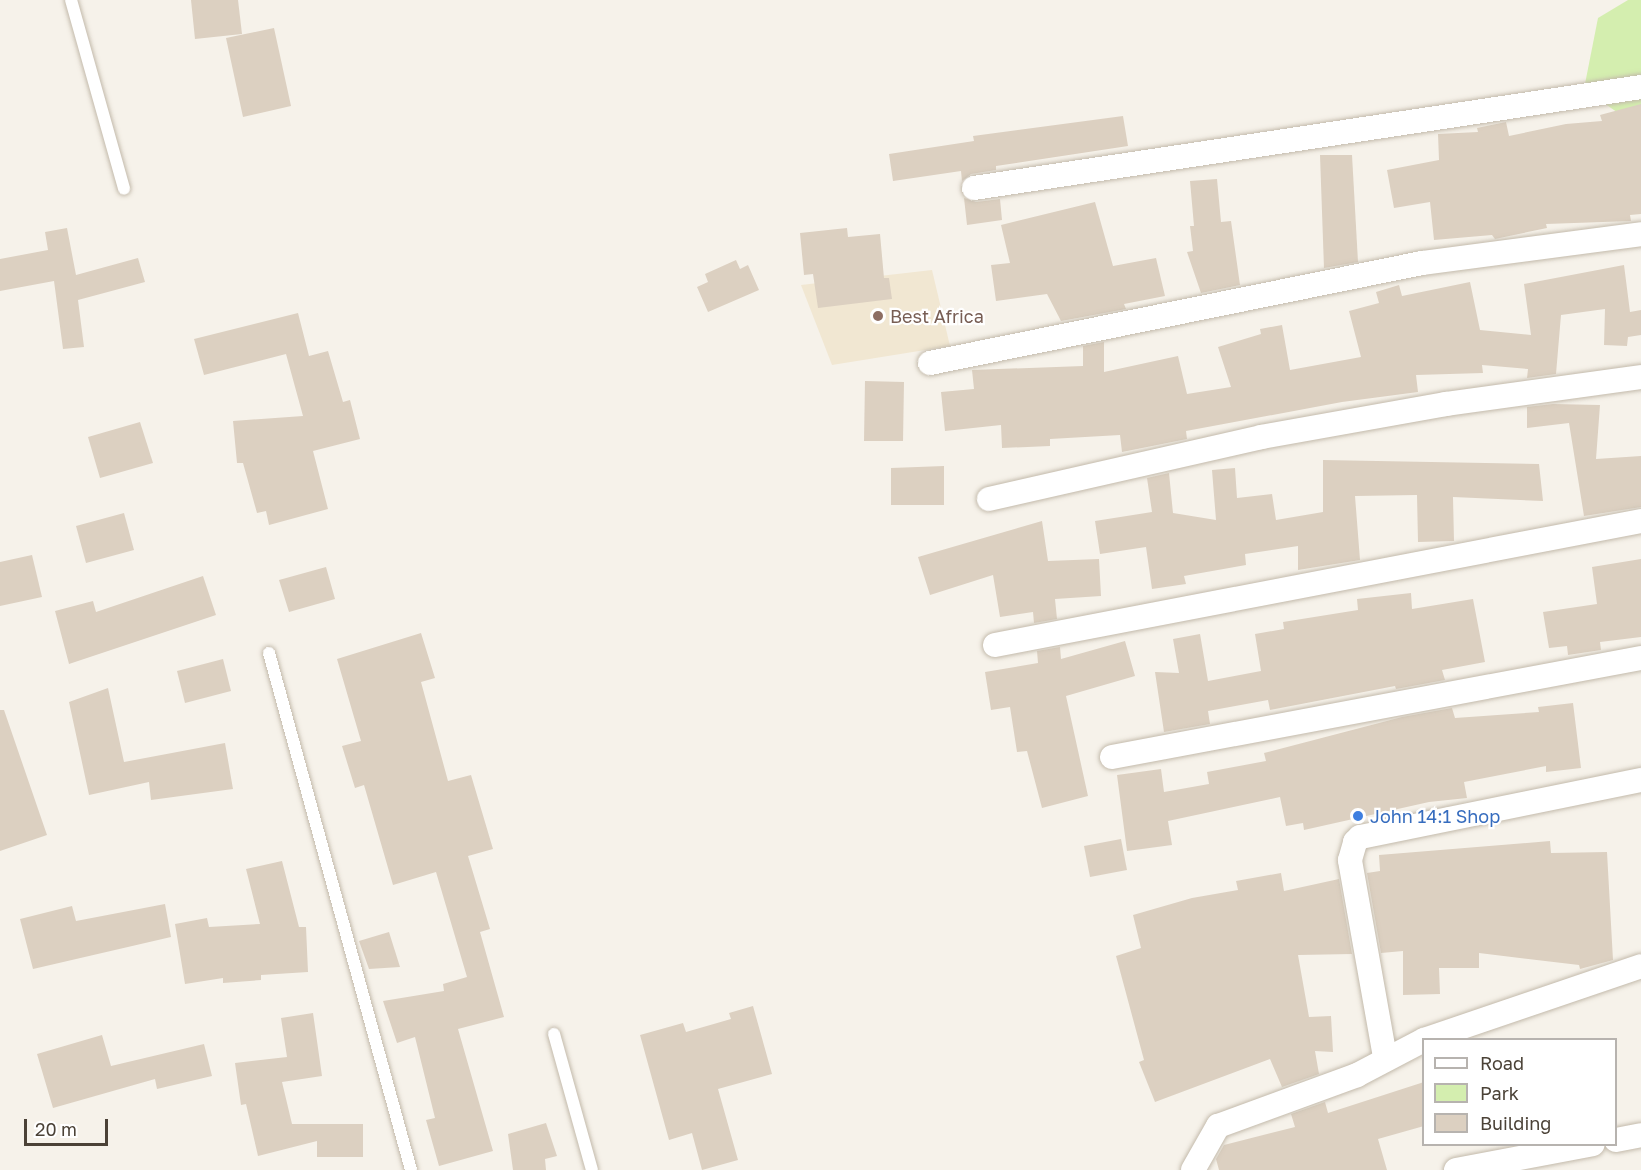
<!DOCTYPE html>
<html>
<head>
<meta charset="utf-8">
<style>
  body { margin:0 }
  #map { position:relative; width:1641px; height:1170px; overflow:hidden; background:#f6f2ea; font-family:"Golos Text",sans-serif }
  div>[style] { position:absolute }
  .education>* { inset:0; background:#f1e7d2 }
  .green>* { inset:0; background:#d4eeaf }
  .building>* { inset:0; background:#dcd0c1 }
  .roads { filter:drop-shadow(0 0 2px #c3baab) drop-shadow(0 0 2px #c3baab) }
  .service>* { height:12px; margin:-6px; padding:0 6px; transform-origin:6px; border-radius:6px; background:#fff }
  .minor>* { height:24px; margin:-12px; padding:0 12px; transform-origin:12px; border-radius:12px; background:#fff }
  .dots>* { width:16px; height:16px; translate:-50% -50%; box-sizing:border-box; border:3px solid #fff; border-radius:50% }
  span { translate:-50% -50%; white-space:nowrap; text-align:center; line-height:1.15; -webkit-text-stroke:4.5px #fff; paint-order:stroke }
  .education-label { font-size:18px; color:#785e54 }
  .left { translate:0 -50%; text-align:left }
  .shop-label { font-size:18px; color:#366cbe }
  .legend { position:absolute; left:1422px; top:1038px; width:195px; height:108px; box-sizing:border-box; background:#fff; border:2px solid #b7b3af; margin:0; padding:8px 10px; list-style:none; font-size:18px; color:#4b4237 }
  .legend li { display:flex; align-items:center; gap:12px; height:30px }
  .legend b { width:30px; border:2px solid #b7b3af }
  .scale { position:absolute; left:24px; top:1119px; width:84px; height:27px; box-sizing:border-box; border:3px solid #4b4237; border-top:0; padding-left:8px; font-size:18px; line-height:21px; white-space:nowrap; color:#4b4237; -webkit-text-stroke:4px #fff; paint-order:stroke }
</style>
</head>
<body>
<div id="map">
  <div class="education">
    <div style="clip-path:polygon(932px 270px,950px 346px,832px 365px,801px 285px)"></div>
  </div>
  <div class="green">
    <div style="clip-path:polygon(1628px 0,1641px 0,1641px 129px,1584px 89px,1598px 18px)"></div>
  </div>
  <div class="building">
    <div style="clip-path:polygon(191px 0,238px 0,242px 34px,195px 39px)"></div>
    <div style="clip-path:polygon(274px 28px,291px 106px,243px 117px,226px 38px)"></div>
    <div style="clip-path:polygon(1641px 104px,1641px 214px,1630px 215px,1631px 221px,1546px 224px,1547px 228px,1495px 239px,1492px 235px,1434px 240px,1430px 202px,1394px 208px,1387px 170px,1439px 160px,1438px 134px,1478px 132px,1477px 128px,1506px 122px,1509px 136px,1566px 124px,1602px 121px,1600px 115px)"></div>
    <div style="clip-path:polygon(1123px 116px,1128px 146px,996px 166px,996px 170px,971px 174px,962px 181px,961px 171px,893px 181px,889px 154px,974px 141px,973px 136px)"></div>
    <div style="clip-path:polygon(1320px 155px,1352px 155px,1358px 262px,1324px 268px)"></div>
    <div style="clip-path:polygon(1217px 179px,1221px 222px,1231px 221px,1240px 285px,1201px 293px,1187px 252px,1193px 251px,1190px 226px,1194px 226px,1190px 181px)"></div>
    <div style="clip-path:polygon(964px 198px,976px 202px,1000px 199px,1002px 220px,967px 225px)"></div>
    <div style="clip-path:polygon(1095px 202px,1113px 266px,1156px 258px,1165px 296px,1124px 304px,1126px 309px,1061px 321px,1047px 294px,996px 301px,991px 265px,1010px 263px,1001px 225px)"></div>
    <div style="clip-path:polygon(67px 228px,76px 275px,138px 258px,145px 282px,78px 300px,84px 347px,63px 349px,54px 281px,0 291px,0 259px,48px 250px,45px 232px)"></div>
    <div style="clip-path:polygon(847px 228px,848px 237px,880px 234px,884px 278px,889px 278px,892px 299px,818px 308px,813px 274px,804px 275px,800px 233px)"></div>
    <div style="clip-path:polygon(736px 260px,740px 269px,748px 265px,759px 290px,708px 312px,697px 287px,708px 282px,705px 274px)"></div>
    <div style="clip-path:polygon(1624px 265px,1630px 312px,1641px 310px,1641px 335px,1628px 337px,1627px 346px,1604px 345px,1605px 309px,1561px 315px,1556px 374px,1527px 378px,1528px 369px,1482px 365px,1483px 373px,1416px 375px,1418px 392px,1342px 402px,1186px 431px,1187px 439px,1122px 452px,1120px 435px,1050px 439px,1050px 446px,1002px 448px,1001px 425px,945px 431px,941px 392px,974px 389px,972px 370px,1083px 366px,1083px 346px,1104px 342px,1104px 372px,1178px 356px,1187px 394px,1231px 387px,1218px 347px,1261px 334px,1260px 329px,1282px 325px,1290px 370px,1361px 357px,1349px 311px,1379px 303px,1376px 292px,1399px 285px,1402px 296px,1470px 282px,1480px 330px,1531px 335px,1524px 284px)"></div>
    <div style="clip-path:polygon(298px 313px,309px 356px,328px 351px,343px 402px,350px 400px,360px 439px,313px 451px,328px 509px,269px 525px,266px 511px,257px 513px,243px 463px,237px 463px,233px 421px,303px 416px,286px 354px,204px 375px,194px 339px)"></div>
    <div style="clip-path:polygon(865px 381px,904px 382px,903px 441px,864px 441px)"></div>
    <div style="clip-path:polygon(1553px 404px,1600px 405px,1596px 459px,1641px 456px,1641px 507px,1584px 516px,1569px 423px,1527px 428px,1527px 407px)"></div>
    <div style="clip-path:polygon(140px 422px,153px 463px,100px 478px,88px 437px)"></div>
    <div style="clip-path:polygon(1323px 460px,1539px 464px,1543px 501px,1453px 497px,1454px 541px,1418px 542px,1417px 495px,1355px 496px,1360px 560px,1298px 570px,1298px 546px,1245px 554px,1246px 565px,1184px 576px,1186px 584px,1152px 589px,1146px 547px,1100px 554px,1095px 521px,1152px 512px,1147px 478px,1169px 473px,1173px 513px,1216px 520px,1212px 470px,1235px 468px,1237px 498px,1272px 494px,1276px 520px,1323px 512px)"></div>
    <div style="clip-path:polygon(944px 466px,944px 505px,891px 505px,891px 468px)"></div>
    <div style="clip-path:polygon(124px 513px,134px 550px,86px 563px,76px 526px)"></div>
    <div style="clip-path:polygon(1042px 521px,1048px 561px,1099px 559px,1101px 596px,1055px 599px,1057px 619px,1034px 623px,1033px 612px,1000px 617px,993px 575px,930px 595px,918px 557px)"></div>
    <div style="clip-path:polygon(32px 555px,42px 597px,0 606px,0 562px)"></div>
    <div style="clip-path:polygon(1641px 559px,1641px 637px,1600px 642px,1601px 650px,1568px 655px,1567px 646px,1549px 648px,1543px 612px,1597px 604px,1592px 567px)"></div>
    <div style="clip-path:polygon(326px 567px,335px 599px,289px 612px,279px 580px)"></div>
    <div style="clip-path:polygon(203px 576px,216px 615px,69px 664px,55px 611px,93px 601px,96px 612px)"></div>
    <div style="clip-path:polygon(1411px 593px,1412px 609px,1473px 599px,1485px 662px,1442px 670px,1445px 680px,1396px 689px,1395px 686px,1270px 710px,1268px 700px,1208px 711px,1210px 724px,1164px 732px,1155px 672px,1179px 673px,1173px 639px,1200px 634px,1208px 681px,1261px 671px,1255px 634px,1284px 629px,1283px 622px,1358px 610px,1357px 599px)"></div>
    <div style="clip-path:polygon(421px 633px,435px 678px,421px 682px,448px 781px,471px 775px,493px 849px,468px 856px,490px 929px,480px 932px,504px 1017px,458px 1029px,493px 1151px,439px 1166px,426px 1120px,435px 1118px,415px 1037px,397px 1043px,383px 1001px,444px 991px,443px 984px,467px 977px,436px 872px,393px 885px,364px 785px,355px 788px,342px 746px,361px 741px,337px 659px)"></div>
    <div style="clip-path:polygon(1125px 641px,1135px 676px,1066px 696px,1088px 796px,1042px 808px,1027px 751px,1017px 752px,1010px 707px,991px 710px,985px 672px,1038px 663px,1037px 651px,1060px 647px,1061px 659px)"></div>
    <div style="clip-path:polygon(223px 659px,231px 691px,185px 703px,177px 671px)"></div>
    <div style="clip-path:polygon(108px 688px,124px 762px,225px 743px,233px 789px,151px 800px,149px 782px,89px 795px,69px 702px)"></div>
    <div style="clip-path:polygon(1573px 703px,1581px 768px,1546px 772px,1546px 766px,1464px 782px,1467px 798px,1429px 802px,1304px 830px,1303px 823px,1286px 826px,1280px 797px,1168px 821px,1172px 845px,1127px 851px,1117px 775px,1161px 769px,1164px 792px,1209px 784px,1207px 772px,1266px 761px,1264px 753px,1402px 717px,1452px 708px,1455px 718px,1539px 712px,1538px 707px)"></div>
    <div style="clip-path:polygon(0 710px,4px 710px,47px 835px,0 851px)"></div>
    <div style="clip-path:polygon(1121px 839px,1127px 870px,1090px 877px,1084px 846px)"></div>
    <div style="clip-path:polygon(1550px 841px,1551px 853px,1607px 852px,1613px 960px,1580px 969px,1579px 965px,1479px 953px,1479px 968px,1439px 968px,1440px 994px,1403px 995px,1403px 951px,1381px 953px,1367px 873px,1380px 871px,1379px 855px)"></div>
    <div style="clip-path:polygon(282px 861px,299px 927px,306px 927px,308px 972px,261px 975px,261px 980px,223px 983px,223px 978px,185px 984px,175px 924px,207px 918px,209px 927px,260px 924px,246px 869px)"></div>
    <div style="clip-path:polygon(1281px 873px,1284px 891px,1339px 879px,1352px 954px,1298px 955px,1309px 1017px,1331px 1016px,1333px 1052px,1315px 1051px,1319px 1074px,1282px 1087px,1270px 1059px,1155px 1102px,1139px 1062px,1144px 1060px,1116px 956px,1141px 948px,1133px 915px,1192px 898px,1238px 890px,1236px 881px)"></div>
    <div style="clip-path:polygon(165px 904px,171px 937px,33px 969px,20px 919px,72px 906px,76px 921px)"></div>
    <div style="clip-path:polygon(389px 932px,400px 967px,369px 969px,359px 941px)"></div>
    <div style="clip-path:polygon(753px 1006px,772px 1074px,718px 1089px,738px 1160px,702px 1170px,692px 1133px,669px 1140px,640px 1035px,683px 1023px,686px 1032px,731px 1019px,729px 1013px)"></div>
    <div style="clip-path:polygon(313px 1013px,322px 1076px,282px 1082px,292px 1124px,363px 1124px,363px 1157px,317px 1157px,317px 1141px,258px 1156px,246px 1104px,241px 1105px,235px 1063px,287px 1057px,281px 1018px)"></div>
    <div style="clip-path:polygon(102px 1035px,111px 1066px,204px 1044px,212px 1076px,157px 1089px,155px 1079px,53px 1108px,37px 1054px)"></div>
    <div style="clip-path:polygon(1424px 1082px,1424px 1126px,1378px 1139px,1387px 1170px,1219px 1170px,1216px 1159px,1224px 1145px,1295px 1127px,1291px 1114px,1325px 1102px,1328px 1113px)"></div>
    <div style="clip-path:polygon(546px 1123px,557px 1156px,545px 1159px,546px 1170px,513px 1170px,508px 1134px)"></div>
  </div>
  <div class="roads">
    <div class="service">
      <div style="left:71px;top:0;width:196px;rotate:74.3deg"></div>
      <div style="left:269px;top:653px;width:536px;rotate:74.64deg"></div>
      <div style="left:554px;top:1034px;width:141px;rotate:74.4deg"></div>
    </div>
    <div class="minor">
      <div style="left:974px;top:188px;width:675px;rotate:-8.61deg"></div>
      <div style="left:930px;top:363px;width:502px;rotate:-11.49deg"></div>
      <div style="left:1422px;top:263px;width:221px;rotate:-7.5deg"></div>
      <div style="left:989px;top:499px;width:279px;rotate:-12.8deg"></div>
      <div style="left:1261px;top:437px;width:188px;rotate:-10.1deg"></div>
      <div style="left:1446px;top:404px;width:197px;rotate:-7.9deg"></div>
      <div style="left:995px;top:645px;width:658px;rotate:-10.87deg"></div>
      <div style="left:1112px;top:757px;width:538px;rotate:-10.6deg"></div>
      <div style="left:1424px;top:1040px;width:229px;rotate:-18.8deg"></div>
      <div style="left:1385px;top:1057px;width:200px;rotate:-100.1deg"></div>
      <div style="left:1350px;top:860px;width:19px;rotate:-74deg"></div>
      <div style="left:1355px;top:842px;width:7px;rotate:-45deg"></div>
      <div style="left:1360px;top:837px;width:287px;rotate:-11.5deg"></div>
      <div style="left:1616px;top:1140px;width:25px;rotate:-11deg"></div>
      <div style="left:1193px;top:1170px;width:51px;rotate:-60.4deg"></div>
      <div style="left:1218px;top:1126px;width:148px;rotate:-20.1deg"></div>
      <div style="left:1357px;top:1075px;width:76px;rotate:-27.6deg"></div>
      <div style="left:1456px;top:1170px;width:139px;rotate:-10.7deg"></div>
    </div>
  </div>
  <div class="dots">
    <div style="left:878px;top:316px;background:#8d6e63"></div>
    <div style="left:1358px;top:816px;background:#3f7fe0"></div>
  </div>
  <div class="education-label">
    <span class="left" style="left:890px;top:316px">Best Africa</span>
  </div>
  <div class="shop-label">
    <span class="left" style="left:1370px;top:816px">John 14:1 Shop</span>
  </div>
  <ul class="legend">
  <li><b style="height:8px;background:#fff"></b>Road</li>
  <li><b style="height:16px;background:#d4eeaf"></b>Park</li>
  <li><b style="height:16px;background:#dcd0c1"></b>Building</li>
  </ul>
  <div class="scale">20 m</div>
</div>
</body>
</html>
